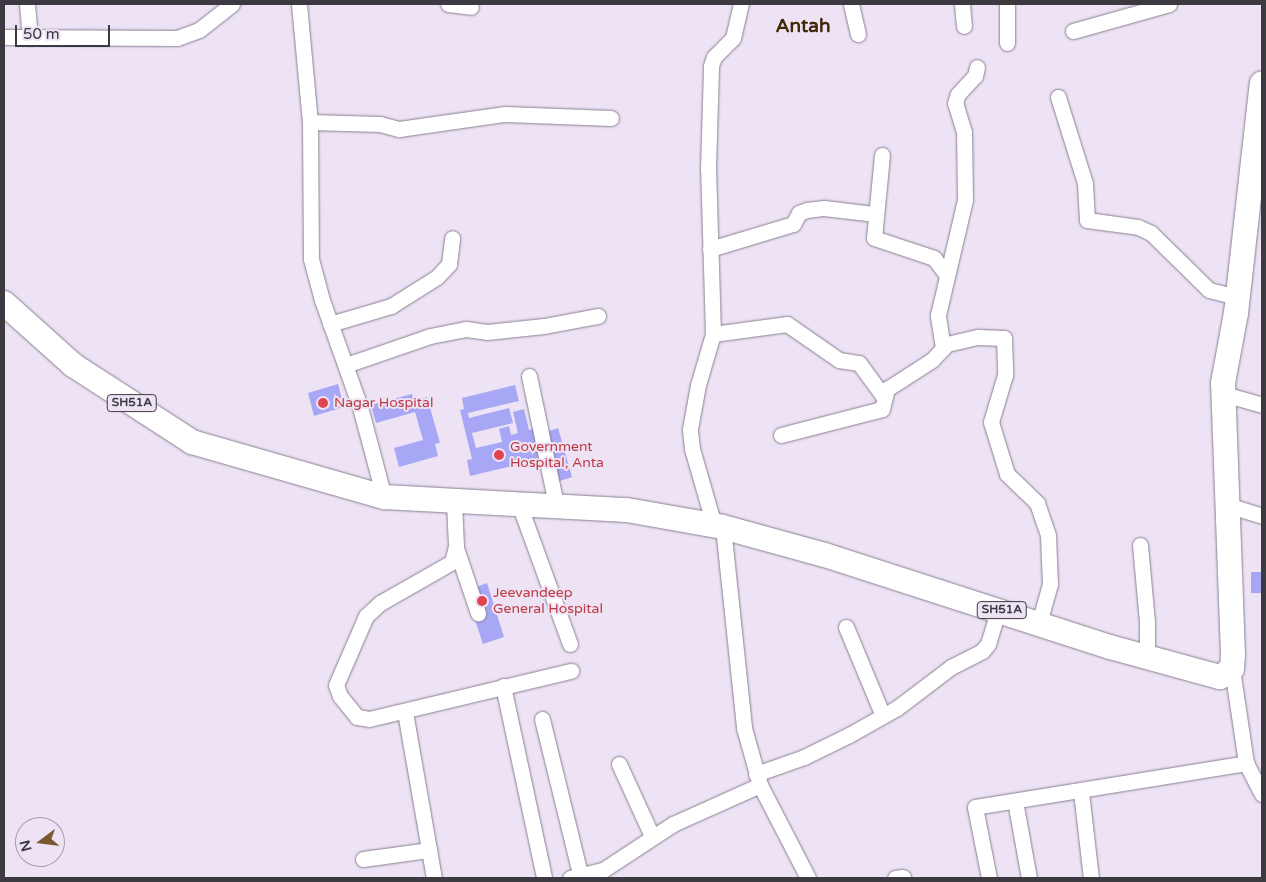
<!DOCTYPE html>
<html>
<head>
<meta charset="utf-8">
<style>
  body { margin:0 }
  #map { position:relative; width:1266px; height:882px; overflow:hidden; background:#ede3f5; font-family:"Varela Round",sans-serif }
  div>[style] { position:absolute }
  .building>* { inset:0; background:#a7a7f6 }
  .roads { filter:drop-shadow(0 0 1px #887f90) drop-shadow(0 0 1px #887f90) }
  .minor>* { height:15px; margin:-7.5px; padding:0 7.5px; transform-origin:7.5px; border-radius:7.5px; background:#fff }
  .primary>* { height:24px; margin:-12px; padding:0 12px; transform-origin:12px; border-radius:12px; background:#fff }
  .dots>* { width:14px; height:14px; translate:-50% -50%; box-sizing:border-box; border:2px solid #ede3f5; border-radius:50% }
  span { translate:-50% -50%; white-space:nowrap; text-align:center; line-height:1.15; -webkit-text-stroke:4px #ede3f5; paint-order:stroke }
  .shield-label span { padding:1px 4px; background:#ede3f5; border:1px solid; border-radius:4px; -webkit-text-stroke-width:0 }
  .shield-label { font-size:12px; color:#3d3940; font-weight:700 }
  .health-label { font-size:14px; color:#be3a42 }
  .left { translate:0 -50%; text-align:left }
  .district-label { font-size:19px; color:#412806; font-weight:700 }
  .frame { position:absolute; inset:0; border:5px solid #3d3940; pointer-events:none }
  .north { position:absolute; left:15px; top:817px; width:50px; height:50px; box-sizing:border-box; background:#ede3f5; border:1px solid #a79fad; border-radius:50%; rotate:255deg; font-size:14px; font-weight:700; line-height:20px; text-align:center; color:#3d3940 }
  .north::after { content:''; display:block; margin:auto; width:18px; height:22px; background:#7a5830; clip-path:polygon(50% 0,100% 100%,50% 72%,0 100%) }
  .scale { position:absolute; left:15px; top:25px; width:95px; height:22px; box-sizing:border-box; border:2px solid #3d3940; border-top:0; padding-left:6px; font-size:15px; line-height:18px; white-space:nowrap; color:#3d3940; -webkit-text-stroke:4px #ede3f5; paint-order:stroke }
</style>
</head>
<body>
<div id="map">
  <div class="building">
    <div style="clip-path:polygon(338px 384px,344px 407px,314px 416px,308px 393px)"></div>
    <div style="clip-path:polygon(515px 385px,519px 401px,468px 413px,469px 418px,509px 408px,513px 423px,472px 433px,476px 448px,502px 442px,499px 429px,509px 426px,511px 435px,518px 433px,513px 412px,524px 409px,529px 430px,539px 428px,546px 458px,470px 476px,467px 460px,472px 459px,460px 410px,464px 409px,462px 398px)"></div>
    <div style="clip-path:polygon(412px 394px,414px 401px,427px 397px,440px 443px,435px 444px,438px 456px,399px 467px,394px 448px,423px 440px,415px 412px,376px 423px,371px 405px)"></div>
    <div style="clip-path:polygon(558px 428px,572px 477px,557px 482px,543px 433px)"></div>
    <div style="clip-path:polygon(1251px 572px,1262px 572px,1262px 593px,1251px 593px)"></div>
    <div style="clip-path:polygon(487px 583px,504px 637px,483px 644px,473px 614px,471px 589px)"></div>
  </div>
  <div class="roads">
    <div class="minor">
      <div style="left:27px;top:4px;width:34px;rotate:85deg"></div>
      <div style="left:299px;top:4px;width:119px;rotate:84.7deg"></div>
      <div style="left:310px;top:122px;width:137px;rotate:89.6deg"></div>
      <div style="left:311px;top:259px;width:42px;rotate:75deg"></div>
      <div style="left:322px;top:300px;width:114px;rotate:70.4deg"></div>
      <div style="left:360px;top:407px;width:93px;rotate:75.1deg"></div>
      <div style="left:448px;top:4px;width:23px;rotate:7deg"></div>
      <div style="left:851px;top:4px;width:31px;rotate:77deg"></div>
      <div style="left:962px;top:4px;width:22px;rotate:85deg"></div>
      <div style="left:1007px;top:4px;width:39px;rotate:90deg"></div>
      <div style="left:1073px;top:31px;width:100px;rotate:-15.7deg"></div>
      <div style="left:4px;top:37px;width:173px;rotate:0.3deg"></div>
      <div style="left:177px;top:38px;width:23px;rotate:-20deg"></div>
      <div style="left:199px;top:30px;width:42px;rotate:-38.2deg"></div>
      <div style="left:1058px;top:97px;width:90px;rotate:72.6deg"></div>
      <div style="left:1085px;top:183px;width:37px;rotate:87deg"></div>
      <div style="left:1087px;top:220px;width:51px;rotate:7.8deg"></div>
      <div style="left:1138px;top:227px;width:14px;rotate:25deg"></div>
      <div style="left:1151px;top:233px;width:81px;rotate:44.5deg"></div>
      <div style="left:1209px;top:290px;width:30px;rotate:14deg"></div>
      <div style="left:310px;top:122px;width:70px;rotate:1.6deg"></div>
      <div style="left:380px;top:124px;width:20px;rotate:15deg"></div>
      <div style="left:399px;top:129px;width:107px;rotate:-8.1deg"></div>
      <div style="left:505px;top:114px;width:106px;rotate:2.2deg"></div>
      <div style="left:882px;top:155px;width:83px;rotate:95.5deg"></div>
      <div style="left:874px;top:238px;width:63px;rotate:18.4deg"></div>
      <div style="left:934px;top:258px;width:20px;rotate:53deg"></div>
      <div style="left:710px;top:249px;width:87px;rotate:-16.8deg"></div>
      <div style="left:793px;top:224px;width:13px;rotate:-61deg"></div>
      <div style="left:799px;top:213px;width:9px;rotate:-21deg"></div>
      <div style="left:807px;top:210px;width:17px;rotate:-7deg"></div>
      <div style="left:824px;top:208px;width:50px;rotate:6.8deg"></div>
      <div style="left:330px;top:324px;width:64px;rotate:-16.4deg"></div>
      <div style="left:391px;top:306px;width:54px;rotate:-32.2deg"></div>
      <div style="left:437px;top:277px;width:18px;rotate:-47deg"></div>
      <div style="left:449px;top:264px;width:26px;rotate:-83deg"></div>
      <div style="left:713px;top:334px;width:75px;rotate:-7.7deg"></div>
      <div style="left:787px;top:324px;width:63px;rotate:34.7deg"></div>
      <div style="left:839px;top:360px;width:20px;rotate:9deg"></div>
      <div style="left:859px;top:363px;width:41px;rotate:54deg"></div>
      <div style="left:943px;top:348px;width:33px;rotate:-99deg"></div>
      <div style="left:938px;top:315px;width:118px;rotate:-76.8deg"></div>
      <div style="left:965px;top:200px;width:68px;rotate:-90.8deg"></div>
      <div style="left:964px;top:132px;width:30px;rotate:-107deg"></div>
      <div style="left:955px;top:103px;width:9px;rotate:-72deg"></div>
      <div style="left:958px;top:94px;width:25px;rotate:-47deg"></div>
      <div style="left:975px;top:76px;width:9px;rotate:-77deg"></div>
      <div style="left:346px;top:365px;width:89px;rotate:-19deg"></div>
      <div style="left:430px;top:336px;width:37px;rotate:-11deg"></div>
      <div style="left:466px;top:329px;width:21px;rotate:8deg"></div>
      <div style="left:487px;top:332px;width:57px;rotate:-6deg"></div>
      <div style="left:544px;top:326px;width:55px;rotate:-10.5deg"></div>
      <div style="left:529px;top:376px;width:131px;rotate:78.1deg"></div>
      <div style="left:1224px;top:394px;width:40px;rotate:16deg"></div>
      <div style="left:781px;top:435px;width:104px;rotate:-14.4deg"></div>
      <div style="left:882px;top:409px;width:21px;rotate:-76deg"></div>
      <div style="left:887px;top:389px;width:54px;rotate:-32.8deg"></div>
      <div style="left:932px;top:360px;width:22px;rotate:-47deg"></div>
      <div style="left:947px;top:344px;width:32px;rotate:-13deg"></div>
      <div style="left:978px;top:337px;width:26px;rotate:2deg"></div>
      <div style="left:1004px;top:338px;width:37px;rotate:88deg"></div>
      <div style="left:1005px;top:375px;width:49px;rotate:106.6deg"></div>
      <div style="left:991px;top:422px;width:54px;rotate:72.9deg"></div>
      <div style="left:1007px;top:474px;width:42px;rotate:44deg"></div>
      <div style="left:1037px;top:503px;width:34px;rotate:71deg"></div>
      <div style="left:1048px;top:535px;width:49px;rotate:87.7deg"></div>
      <div style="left:1050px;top:584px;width:41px;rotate:105.8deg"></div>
      <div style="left:454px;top:502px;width:44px;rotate:87.4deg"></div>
      <div style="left:456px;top:546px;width:16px;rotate:104deg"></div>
      <div style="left:452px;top:562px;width:83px;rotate:150.3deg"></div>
      <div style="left:380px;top:603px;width:19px;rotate:137deg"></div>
      <div style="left:366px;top:616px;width:75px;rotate:113.5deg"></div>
      <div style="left:336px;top:685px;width:12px;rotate:70deg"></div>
      <div style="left:340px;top:696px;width:27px;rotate:51deg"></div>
      <div style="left:357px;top:717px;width:12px;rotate:9deg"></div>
      <div style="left:369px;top:719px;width:208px;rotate:-13.4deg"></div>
      <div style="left:519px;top:504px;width:149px;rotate:70deg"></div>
      <div style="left:1227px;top:505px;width:37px;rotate:17deg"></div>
      <div style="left:714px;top:525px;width:79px;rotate:-106.1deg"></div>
      <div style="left:692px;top:449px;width:20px;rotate:-96deg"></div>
      <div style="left:690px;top:429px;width:45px;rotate:-79.7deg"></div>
      <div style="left:698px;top:385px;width:53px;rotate:-73.6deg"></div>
      <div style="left:713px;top:334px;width:165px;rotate:-91.7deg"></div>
      <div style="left:708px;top:169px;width:103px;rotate:-88.3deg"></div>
      <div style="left:711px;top:66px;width:9px;rotate:-72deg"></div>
      <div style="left:714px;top:57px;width:27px;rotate:-45deg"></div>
      <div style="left:733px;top:38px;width:35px;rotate:-77deg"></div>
      <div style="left:723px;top:527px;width:202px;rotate:84deg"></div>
      <div style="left:744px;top:728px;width:59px;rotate:74.3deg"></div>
      <div style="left:760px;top:785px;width:105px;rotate:62.7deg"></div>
      <div style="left:1140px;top:545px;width:77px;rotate:84.8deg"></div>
      <div style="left:1147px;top:622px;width:35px;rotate:90deg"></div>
      <div style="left:456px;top:548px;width:69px;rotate:71.3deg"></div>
      <div style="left:846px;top:627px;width:96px;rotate:67.4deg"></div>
      <div style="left:1232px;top:669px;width:95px;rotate:81.5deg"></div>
      <div style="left:1246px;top:763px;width:35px;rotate:63deg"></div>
      <div style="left:503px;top:686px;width:196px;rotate:77.9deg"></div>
      <div style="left:405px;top:712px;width:169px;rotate:80.1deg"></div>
      <div style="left:542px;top:719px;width:164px;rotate:76.2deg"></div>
      <div style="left:619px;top:764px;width:79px;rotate:65.4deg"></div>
      <div style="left:756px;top:774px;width:51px;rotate:-19.5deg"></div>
      <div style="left:804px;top:757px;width:50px;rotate:-26.1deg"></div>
      <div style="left:849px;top:735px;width:55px;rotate:-29.4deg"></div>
      <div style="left:897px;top:708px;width:68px;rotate:-37.2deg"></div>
      <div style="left:951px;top:667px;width:35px;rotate:-27deg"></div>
      <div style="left:982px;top:651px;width:9px;rotate:-49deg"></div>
      <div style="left:988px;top:644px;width:37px;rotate:-73deg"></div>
      <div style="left:1081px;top:792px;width:87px;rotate:83.4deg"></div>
      <div style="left:1015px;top:801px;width:78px;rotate:79.7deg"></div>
      <div style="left:363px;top:859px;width:67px;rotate:-7.8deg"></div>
      <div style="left:570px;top:878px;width:34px;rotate:-14deg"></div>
      <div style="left:603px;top:870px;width:84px;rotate:-33.3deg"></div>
      <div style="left:673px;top:824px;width:95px;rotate:-24.1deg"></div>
      <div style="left:895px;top:878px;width:8px;rotate:-7deg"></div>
      <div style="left:989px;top:878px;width:72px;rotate:-101.2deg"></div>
      <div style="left:975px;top:807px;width:275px;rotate:-9.2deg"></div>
    </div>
    <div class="primary">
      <div style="left:4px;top:303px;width:93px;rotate:41.9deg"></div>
      <div style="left:73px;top:365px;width:142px;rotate:32.9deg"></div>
      <div style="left:192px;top:442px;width:200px;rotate:16deg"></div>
      <div style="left:384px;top:497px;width:243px;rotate:3.1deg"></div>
      <div style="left:627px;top:510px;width:97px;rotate:10deg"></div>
      <div style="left:723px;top:527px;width:106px;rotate:15.4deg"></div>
      <div style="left:825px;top:555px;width:299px;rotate:17.9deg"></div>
      <div style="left:1110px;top:647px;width:114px;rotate:15.3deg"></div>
      <div style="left:1220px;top:677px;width:14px;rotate:-34deg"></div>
      <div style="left:1232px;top:669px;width:14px;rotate:-86deg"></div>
      <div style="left:1233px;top:655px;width:272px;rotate:-92.1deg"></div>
      <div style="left:1223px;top:383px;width:71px;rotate:-79.5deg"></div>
      <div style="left:1236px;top:313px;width:231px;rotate:-83.6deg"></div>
    </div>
  </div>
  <div class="dots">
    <div style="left:323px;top:403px;background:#e0444e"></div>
    <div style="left:499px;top:455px;background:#e0444e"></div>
    <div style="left:482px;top:601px;background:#e0444e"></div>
  </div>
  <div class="shield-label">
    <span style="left:132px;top:403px">SH51A</span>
    <span style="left:1002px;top:610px">SH51A</span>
  </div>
  <div class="health-label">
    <span class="left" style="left:334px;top:403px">Nagar Hospital</span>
    <span class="left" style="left:510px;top:455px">Government<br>Hospital, Anta</span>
    <span class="left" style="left:493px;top:601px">Jeevandeep<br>General Hospital</span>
  </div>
  <div class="district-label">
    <span style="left:803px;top:27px">Antah</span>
  </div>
  <div class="frame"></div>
  <div class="north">N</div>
  <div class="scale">50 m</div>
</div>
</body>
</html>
